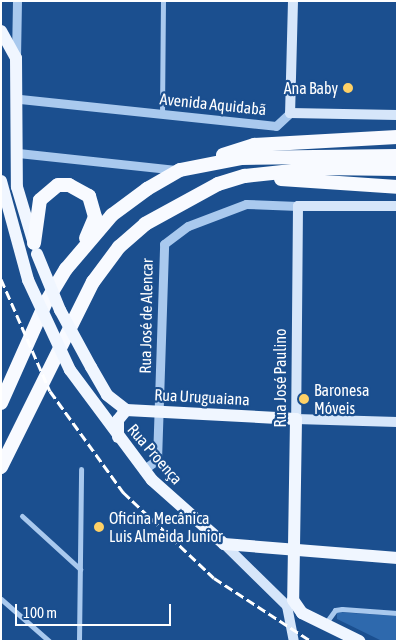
<!DOCTYPE html>
<html>
<head>
<meta charset="utf-8">
<style>
  body { margin:0 }
  #map { position:relative; width:398px; height:642px; overflow:hidden; background:#1b4f8f; font-family:"Asap Condensed",sans-serif }
  div>[style] { position:absolute }
  .green>* { inset:0; background:#2e69ad }
  .minor>* { height:5px; margin:-2.5px; padding:0 2.5px; transform-origin:2.5px; border-radius:2.5px; background:#a9c9ee }
  .tertiary>* { height:9px; margin:-4.5px; padding:0 4.5px; transform-origin:4.5px; border-radius:4.5px; background:#a9c9ee }
  .secondary>* { height:10px; margin:-5px; padding:0 5px; transform-origin:5px; border-radius:5px; background:#d6e6fa }
  .primary>* { height:12px; margin:-6px; padding:0 6px; transform-origin:6px; border-radius:6px; background:#f0f6ff }
  .trunk>* { height:14px; margin:-7px; padding:0 7px; transform-origin:7px; border-radius:7px; background:#f8faff }
  .rail>* { height:3px; margin-top:-1.5px; transform-origin:0; background:repeating-linear-gradient(90deg,#fff 0 9px,transparent 0 13px) }
  .primary-bridge>* { height:12px; margin:-6px; padding:0 6px; transform-origin:6px; border-radius:6px; background:#f0f6ff }
  .dots>* { width:14px; height:14px; translate:-50% -50%; box-sizing:border-box; border:2px solid #1b4f8f; border-radius:50% }
  span { translate:-50% -50%; white-space:nowrap; text-align:center; line-height:1.15; -webkit-text-stroke:4.5px #1b4f8f; paint-order:stroke }
  .poi-label { font-size:16px; color:#fff }
  .right { translate:-100% -50%; text-align:right }
  .left { translate:0 -50%; text-align:left }
  .street-label { font-size:16px; color:#fff }
  .frame { position:absolute; inset:0; border:2px solid #fff; pointer-events:none }
  .scale { position:absolute; left:15px; top:604px; width:156px; height:22px; box-sizing:border-box; border:2px solid #fff; border-top:0; padding-left:6px; font-size:15px; line-height:18px; white-space:nowrap; color:#fff; -webkit-text-stroke:4px #1b4f8f; paint-order:stroke }
</style>
</head>
<body>
<div id="map">
  <div class="green">
    <div style="clip-path:polygon(337px 612px,397px 616px,397px 641px,382px 641px,337px 619px)"></div>
  </div>
  <div class="minor">
    <div style="left:162px;top:114px;width:113px;rotate:-89.5deg"></div>
    <div style="left:22px;top:516px;width:79px;rotate:42.4deg"></div>
    <div style="left:1px;top:599px;width:64px;rotate:41.2deg"></div>
    <div style="left:325px;top:624px;width:17px;rotate:-54deg"></div>
    <div style="left:335px;top:610px;width:7px;rotate:-8deg"></div>
    <div style="left:342px;top:609px;width:55px;rotate:4.2deg"></div>
    <div style="left:79px;top:641px;width:172px;rotate:-89.3deg"></div>
  </div>
  <div class="tertiary">
    <div style="left:16px;top:58px;width:57px;rotate:-89deg"></div>
    <div style="left:20px;top:99px;width:257px;rotate:6deg"></div>
    <div style="left:276px;top:126px;width:19px;rotate:-43deg"></div>
    <div style="left:18px;top:153px;width:161px;rotate:6.1deg"></div>
    <div style="left:143px;top:470px;width:17px;rotate:-36deg"></div>
    <div style="left:157px;top:460px;width:216px;rotate:-88.1deg"></div>
    <div style="left:164px;top:244px;width:30px;rotate:-37deg"></div>
    <div style="left:188px;top:226px;width:62px;rotate:-20.8deg"></div>
    <div style="left:246px;top:204px;width:52px;rotate:2.2deg"></div>
  </div>
  <div class="secondary">
    <div style="left:293px;top:1px;width:112px;rotate:91.5deg"></div>
    <div style="left:290px;top:113px;width:107px;rotate:1.1deg"></div>
    <div style="left:397px;top:206px;width:99px;rotate:180deg"></div>
    <div style="left:298px;top:206px;width:213px;rotate:90.5deg"></div>
    <div style="left:296px;top:419px;width:101px;rotate:1.7deg"></div>
    <div style="left:224px;top:544px;width:88px;rotate:44.5deg"></div>
    <div style="left:287px;top:606px;width:36px;rotate:79deg"></div>
  </div>
  <div class="primary">
    <div style="left:1px;top:31px;width:31px;rotate:61deg"></div>
    <div style="left:16px;top:58px;width:129px;rotate:89.6deg"></div>
    <div style="left:17px;top:187px;width:59px;rotate:73.4deg"></div>
    <div style="left:1px;top:181px;width:103px;rotate:74.7deg"></div>
    <div style="left:91px;top:367px;width:32px;rotate:60deg"></div>
    <div style="left:107px;top:395px;width:24px;rotate:38deg"></div>
    <div style="left:70px;top:370px;width:137px;rotate:53.3deg"></div>
    <div style="left:152px;top:480px;width:96px;rotate:41.6deg"></div>
    <div style="left:224px;top:544px;width:174px;rotate:4.6deg"></div>
    <div style="left:126px;top:410px;width:170px;rotate:3deg"></div>
    <div style="left:296px;top:419px;width:181px;rotate:90.9deg"></div>
    <div style="left:293px;top:600px;width:16px;rotate:55deg"></div>
    <div style="left:302px;top:613px;width:64px;rotate:26.2deg"></div>
    <div style="left:118px;top:437px;width:17px;rotate:-90deg"></div>
    <div style="left:118px;top:420px;width:13px;rotate:-51deg"></div>
  </div>
  <div class="trunk">
    <div style="left:223px;top:155px;width:33px;rotate:-18deg"></div>
    <div style="left:254px;top:145px;width:143px;rotate:-3.2deg"></div>
    <div style="left:281px;top:179px;width:116px;rotate:3.9deg"></div>
    <div style="left:34px;top:243px;width:43px;rotate:-82.1deg"></div>
    <div style="left:40px;top:200px;width:23px;rotate:-40deg"></div>
    <div style="left:58px;top:185px;width:11px"></div>
    <div style="left:69px;top:185px;width:23px;rotate:29deg"></div>
    <div style="left:89px;top:196px;width:22px;rotate:74deg"></div>
    <div style="left:95px;top:217px;width:23px;rotate:113deg"></div>
    <div style="left:1px;top:403px;width:111px;rotate:-66deg"></div>
    <div style="left:46px;top:302px;width:39px;rotate:-59deg"></div>
    <div style="left:66px;top:269px;width:71px;rotate:-49.6deg"></div>
    <div style="left:112px;top:215px;width:44px;rotate:-36.6deg"></div>
    <div style="left:147px;top:189px;width:38px;rotate:-30deg"></div>
    <div style="left:180px;top:170px;width:62px;rotate:-11.1deg"></div>
    <div style="left:241px;top:158px;width:156px;rotate:-0.7deg"></div>
    <div style="left:1px;top:467px;width:207px;rotate:-63.6deg"></div>
    <div style="left:93px;top:282px;width:44px;rotate:-53.4deg"></div>
    <div style="left:119px;top:247px;width:35px;rotate:-41deg"></div>
    <div style="left:145px;top:224px;width:83px;rotate:-28.7deg"></div>
    <div style="left:218px;top:184px;width:28px;rotate:-17deg"></div>
    <div style="left:245px;top:176px;width:75px;rotate:-6.1deg"></div>
    <div style="left:320px;top:168px;width:77px;rotate:0.7deg"></div>
  </div>
  <div class="rail">
    <div style="left:1px;top:279px;width:122px;rotate:66.4deg"></div>
    <div style="left:50px;top:391px;width:125px;rotate:54.1deg"></div>
    <div style="left:123px;top:492px;width:125px;rotate:43.4deg"></div>
    <div style="left:214px;top:578px;width:116px;rotate:33deg"></div>
  </div>
  <div class="primary-bridge">
    <div style="left:37px;top:254px;width:61px;rotate:67.7deg"></div>
    <div style="left:60px;top:310px;width:65px;rotate:61.5deg"></div>
    <div style="left:28px;top:280px;width:99px;rotate:65deg"></div>
  </div>
  <div class="dots">
    <div style="left:348px;top:88px;background:#ffd166"></div>
    <div style="left:304px;top:399px;background:#ffd166"></div>
    <div style="left:99px;top:527px;background:#ffd166"></div>
  </div>
  <div class="poi-label">
    <span class="right" style="left:338px;top:88px">Ana Baby</span>
    <span class="left" style="left:314px;top:399px">Baronesa<br>Móveis</span>
    <span class="left" style="left:109px;top:527px">Oficina Mecânica<br>Luis Almeida Junior</span>
  </div>
  <div class="street-label">
    <span style="left:213px;top:104px;rotate:6deg">Avenida Aquidabã</span>
    <span style="left:146px;top:316px;rotate:-89deg">Rua José de Alencar</span>
    <span style="left:280px;top:378px;rotate:-90deg">Rua José Paulino</span>
    <span style="left:202px;top:397px;rotate:3deg">Rua Uruguaiana</span>
    <span style="left:155px;top:454px;rotate:49deg">Rua Proença</span>
  </div>
  <div class="frame"></div>
  <div class="scale">100 m</div>
</div>
</body>
</html>
